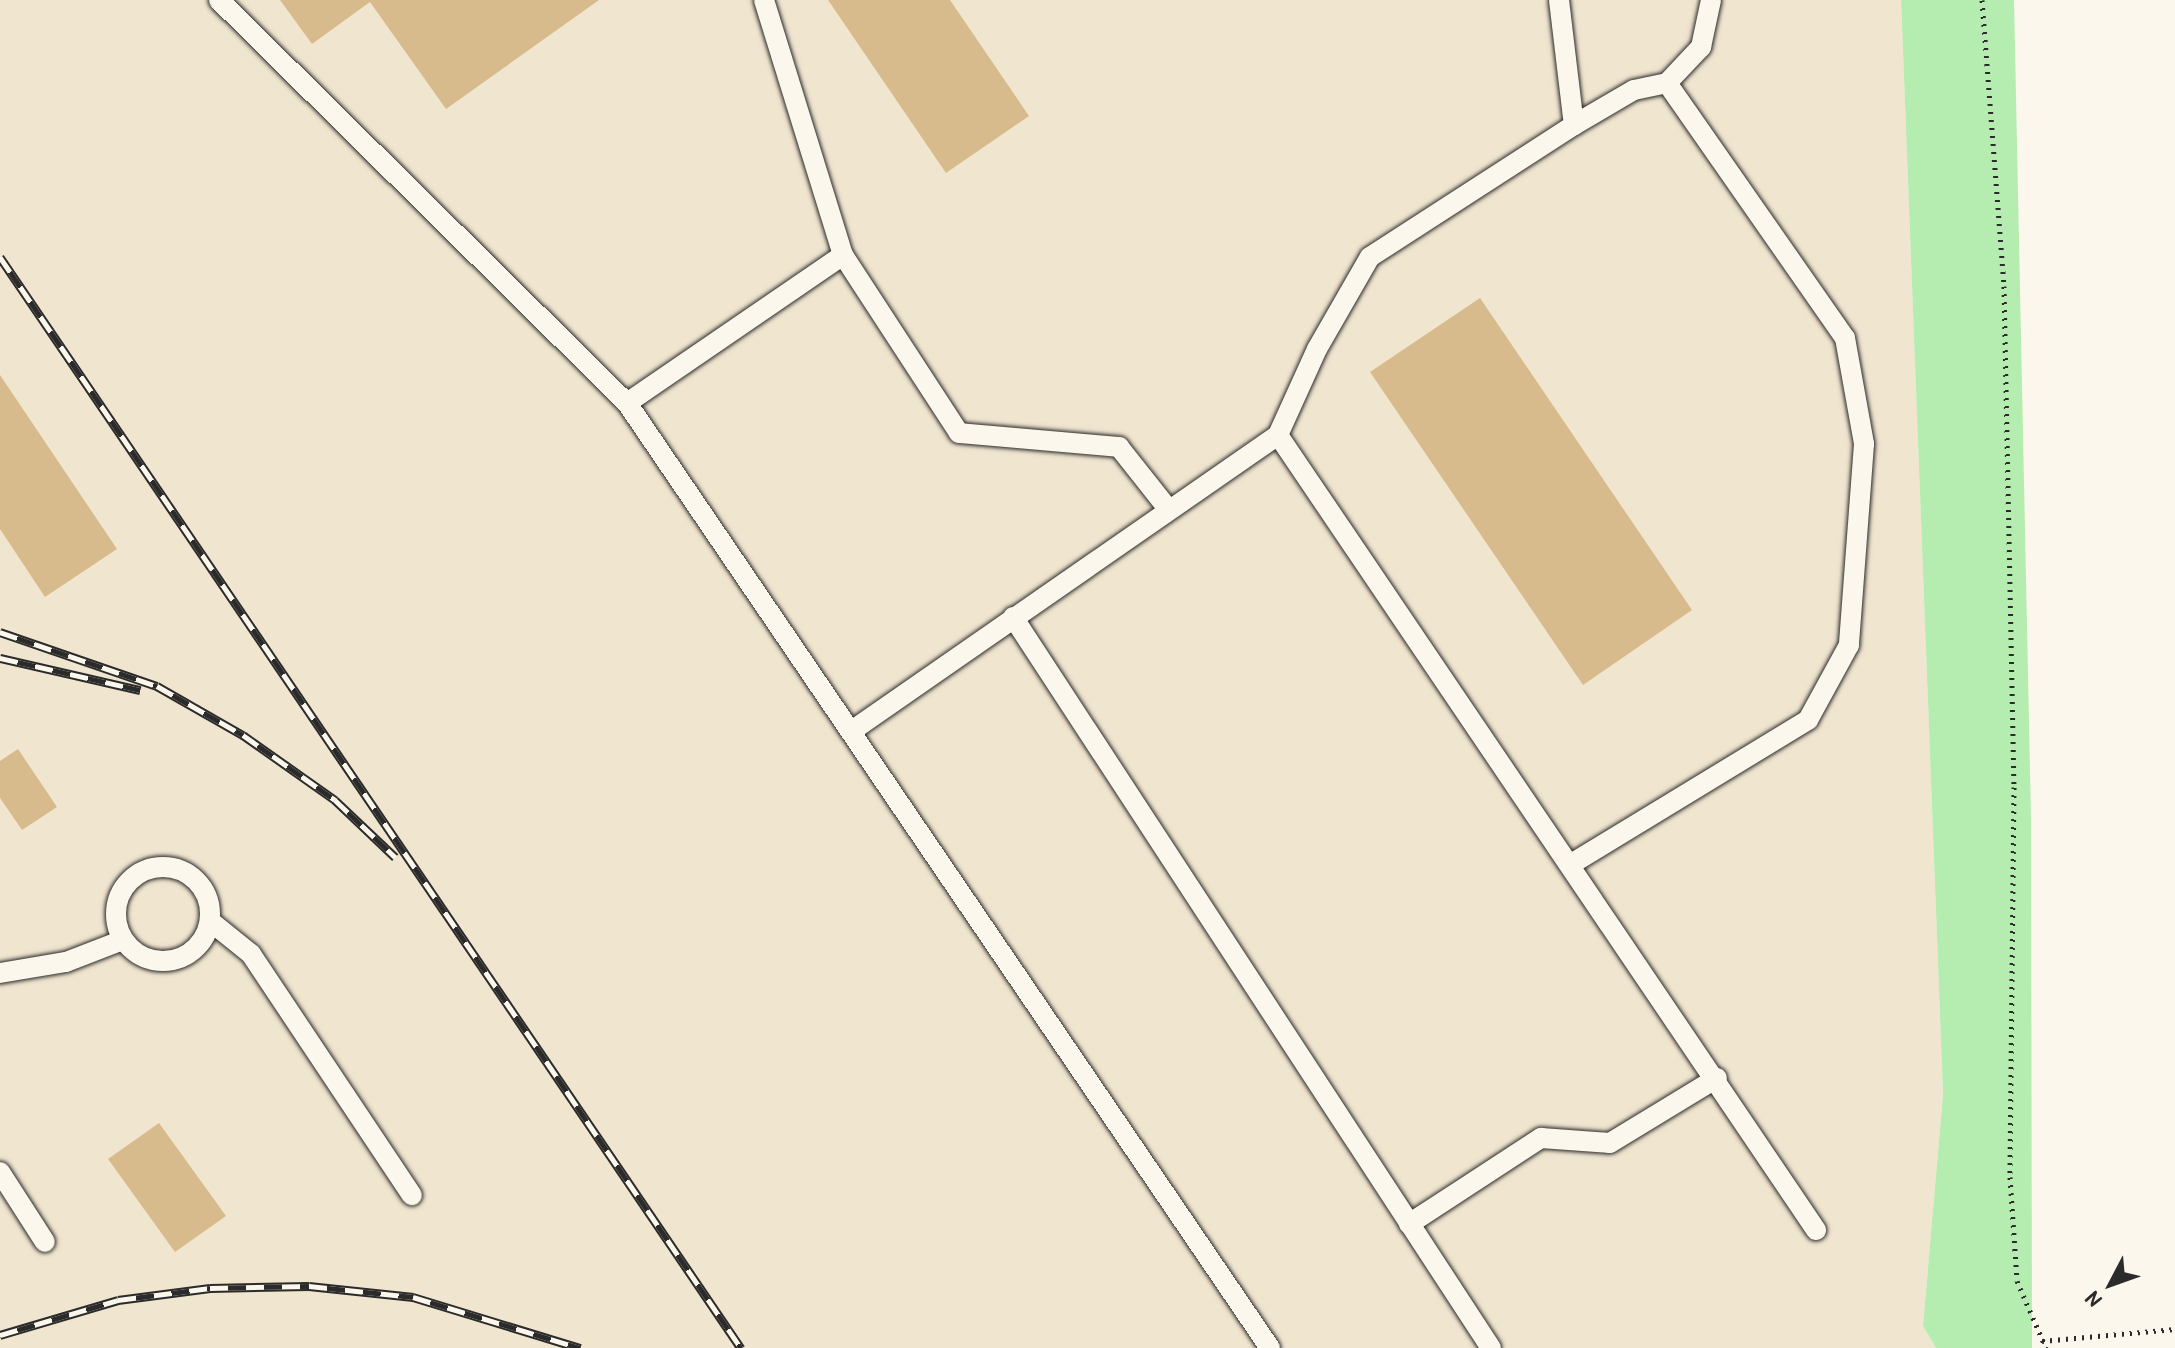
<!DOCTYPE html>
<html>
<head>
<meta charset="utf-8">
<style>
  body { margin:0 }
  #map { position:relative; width:2175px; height:1348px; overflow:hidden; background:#fbf7ec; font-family:"Patrick Hand",sans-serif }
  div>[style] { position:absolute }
  .built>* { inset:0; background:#f0e5cf }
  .green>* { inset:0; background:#b5edb0 }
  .building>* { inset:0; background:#d8bb8c }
  .path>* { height:5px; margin-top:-2.5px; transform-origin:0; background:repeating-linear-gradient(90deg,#2b2b2b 0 2px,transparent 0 8px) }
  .roads { filter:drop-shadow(0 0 2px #2b2b2b) drop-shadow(0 0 2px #2b2b2b) }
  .service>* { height:20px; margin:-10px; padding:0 10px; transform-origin:10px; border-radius:10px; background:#fbf7ec }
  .service>.ring { margin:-10px; padding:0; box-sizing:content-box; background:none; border:20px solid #fbf7ec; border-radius:50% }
  .rail>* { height:9px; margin-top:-4.5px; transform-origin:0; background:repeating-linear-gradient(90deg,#fbf7ec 0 18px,#2b2b2b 0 36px); box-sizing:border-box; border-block:2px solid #2b2b2b }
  span { translate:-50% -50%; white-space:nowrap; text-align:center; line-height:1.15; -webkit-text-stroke:6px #fbf7ec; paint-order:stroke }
  .north { position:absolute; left:2071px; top:1244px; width:80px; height:80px; -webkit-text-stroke:6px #fbf7ec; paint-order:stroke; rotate:229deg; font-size:22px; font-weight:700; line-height:32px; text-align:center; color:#2b2b2b }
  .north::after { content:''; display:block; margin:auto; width:28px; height:36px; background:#2b2b2b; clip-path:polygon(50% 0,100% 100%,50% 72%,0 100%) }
</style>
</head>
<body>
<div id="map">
  <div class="built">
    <div style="clip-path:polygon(0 0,1901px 0,1943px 1094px,1923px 1326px,1936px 1348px,0 1348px)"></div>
  </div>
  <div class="green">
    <div style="clip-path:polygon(1901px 0,2014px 0,2031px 819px,2032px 1348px,1936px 1348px,1923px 1326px,1943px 1094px)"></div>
  </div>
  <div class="building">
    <div style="clip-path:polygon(280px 0,599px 0,446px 109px,370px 2px,312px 44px)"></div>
    <div style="clip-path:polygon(828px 0,950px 0,1029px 116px,946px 173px)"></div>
    <div style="clip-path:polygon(1480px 298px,1692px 610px,1583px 685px,1370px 372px)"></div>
    <div style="clip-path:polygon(0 375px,117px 549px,45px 597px,0 529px)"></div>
    <div style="clip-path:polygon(18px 749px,57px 807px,22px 830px,0 798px,0 761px)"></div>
    <div style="clip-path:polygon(159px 1123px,226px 1216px,175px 1252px,108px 1159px)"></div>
  </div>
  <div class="path">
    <div style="left:1982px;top:0;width:287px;rotate:85.6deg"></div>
    <div style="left:2004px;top:286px;width:501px;rotate:88.86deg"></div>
    <div style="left:2014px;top:787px;width:390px;rotate:90.6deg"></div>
    <div style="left:2010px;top:1177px;width:104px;rotate:86.1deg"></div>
    <div style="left:2017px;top:1281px;width:73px;rotate:66.6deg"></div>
    <div style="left:2042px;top:1341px;width:134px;rotate:-5.2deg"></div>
  </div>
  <div class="roads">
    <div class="service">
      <div style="left:219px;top:0;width:573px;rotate:44.65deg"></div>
      <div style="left:627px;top:403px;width:1143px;rotate:55.77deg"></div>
      <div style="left:764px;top:0;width:267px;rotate:72.8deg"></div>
      <div style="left:1559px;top:0;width:126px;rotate:83.2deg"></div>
      <div style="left:1667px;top:83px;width:50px;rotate:-46.6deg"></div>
      <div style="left:1701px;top:47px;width:48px;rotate:-78deg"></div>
      <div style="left:627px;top:403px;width:262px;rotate:-34.4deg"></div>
      <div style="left:843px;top:255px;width:212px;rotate:56.9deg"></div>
      <div style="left:959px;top:433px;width:161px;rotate:5deg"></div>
      <div style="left:1119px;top:447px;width:80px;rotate:51.6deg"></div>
      <div style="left:1278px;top:435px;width:960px;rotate:55.91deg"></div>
      <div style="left:1013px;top:617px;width:873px;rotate:56.82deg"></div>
      <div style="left:853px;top:730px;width:517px;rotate:-34.77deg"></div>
      <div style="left:1278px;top:435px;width:94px;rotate:-65.6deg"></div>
      <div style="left:1317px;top:349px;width:106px;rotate:-60.1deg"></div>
      <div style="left:1370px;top:257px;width:243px;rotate:-32.9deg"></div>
      <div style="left:1574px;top:125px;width:69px;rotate:-30.3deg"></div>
      <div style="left:1634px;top:90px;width:34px;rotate:-12deg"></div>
      <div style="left:1667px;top:83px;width:311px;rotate:55.1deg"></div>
      <div style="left:1845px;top:338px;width:108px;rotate:79.8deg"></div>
      <div style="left:1864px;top:444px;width:202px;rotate:94.3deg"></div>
      <div style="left:1849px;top:645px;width:85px;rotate:118.7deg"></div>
      <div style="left:1808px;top:720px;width:277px;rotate:148.7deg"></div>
      <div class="ring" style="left:116px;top:867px;width:74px;height:74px"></div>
      <div style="left:210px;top:921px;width:53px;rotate:38.8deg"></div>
      <div style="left:251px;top:954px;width:290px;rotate:56.3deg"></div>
      <div style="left:0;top:973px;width:67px;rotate:-9.5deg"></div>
      <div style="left:66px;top:962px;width:61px;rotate:-21.1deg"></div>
      <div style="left:0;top:1172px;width:83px;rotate:57.3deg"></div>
      <div style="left:1409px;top:1224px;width:158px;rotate:-33.1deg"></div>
      <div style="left:1541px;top:1138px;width:69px;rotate:4.1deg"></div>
      <div style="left:1610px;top:1143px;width:125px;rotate:-31.3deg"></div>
    </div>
  </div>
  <div class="rail">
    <div style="left:0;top:257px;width:1319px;rotate:55.82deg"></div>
    <div style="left:0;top:632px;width:166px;rotate:19deg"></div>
    <div style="left:157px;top:686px;width:99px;rotate:29.7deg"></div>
    <div style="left:243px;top:735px;width:113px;rotate:35.2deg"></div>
    <div style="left:335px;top:800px;width:83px;rotate:43.5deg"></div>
    <div style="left:0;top:658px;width:144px;rotate:12.9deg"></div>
    <div style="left:0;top:1335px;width:123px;rotate:-16.5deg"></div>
    <div style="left:118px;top:1300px;width:93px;rotate:-7.4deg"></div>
    <div style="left:210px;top:1288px;width:99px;rotate:-1.2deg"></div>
    <div style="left:309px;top:1286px;width:105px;rotate:6deg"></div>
    <div style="left:413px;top:1297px;width:175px;rotate:17deg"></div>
  </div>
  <div class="north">N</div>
</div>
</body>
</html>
